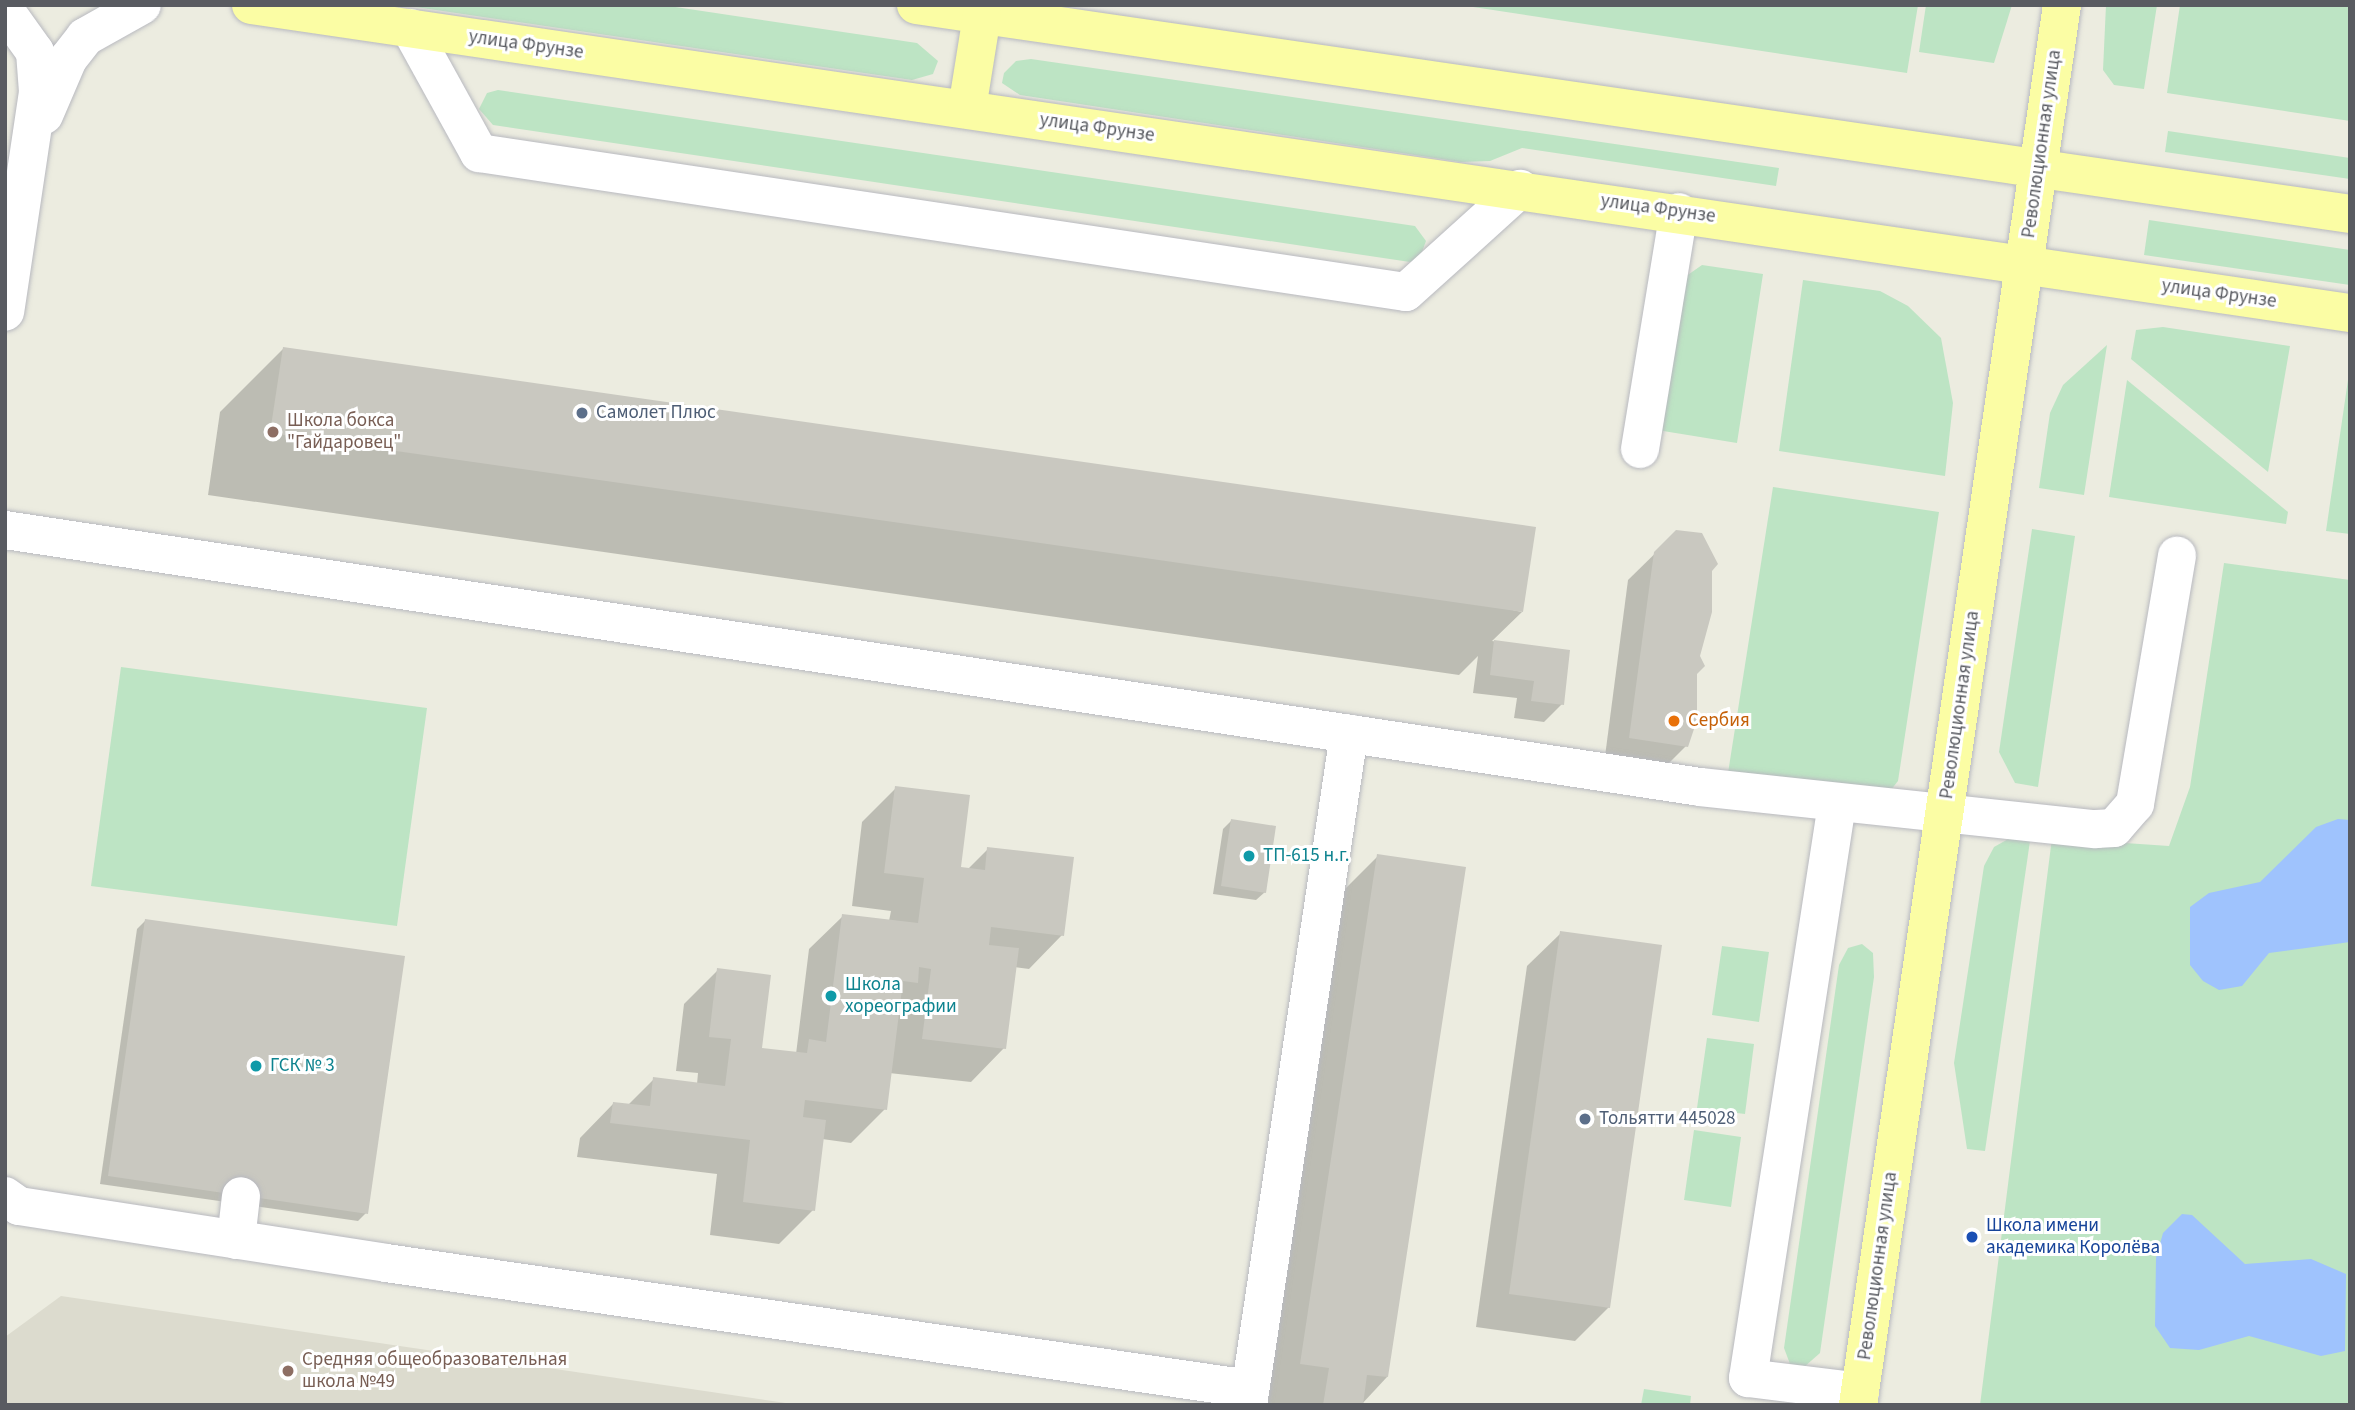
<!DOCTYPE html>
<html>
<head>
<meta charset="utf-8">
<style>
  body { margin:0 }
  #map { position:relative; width:2355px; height:1410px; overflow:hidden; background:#ecece0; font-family:"Source Sans 3",sans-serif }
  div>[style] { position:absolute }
  .education>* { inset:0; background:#dcdbce }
  .green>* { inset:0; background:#bde4c4 }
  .water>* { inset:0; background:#9fc3fd }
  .shadow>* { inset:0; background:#0003 }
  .building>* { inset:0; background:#c9c8c0 }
  .roads { filter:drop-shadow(0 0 2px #b8b9bf) drop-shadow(0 0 2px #b8b9bf) }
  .minor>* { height:38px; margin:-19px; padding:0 19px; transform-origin:19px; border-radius:19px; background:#fff }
  .major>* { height:38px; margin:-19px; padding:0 19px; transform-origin:19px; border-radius:19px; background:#fbfda4 }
  .dots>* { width:19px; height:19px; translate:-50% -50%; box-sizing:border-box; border:4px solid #fff; border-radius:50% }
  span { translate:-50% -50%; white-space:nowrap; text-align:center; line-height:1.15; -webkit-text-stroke:6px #fff; paint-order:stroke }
  .street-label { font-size:19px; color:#595b61 }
  .service-label { font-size:19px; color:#4e5e75 }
  .left { translate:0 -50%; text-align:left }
  .education-label { font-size:19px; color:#785e54 }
  .food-label { font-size:19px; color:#c56008 }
  .culture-label { font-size:19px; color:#0d838f }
  .transit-label { font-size:19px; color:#164399 }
  .frame { position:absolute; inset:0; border:7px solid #595b61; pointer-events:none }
</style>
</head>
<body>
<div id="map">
  <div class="education">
    <div style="clip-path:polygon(61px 1296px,799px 1405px,5px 1405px,5px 1337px)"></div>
  </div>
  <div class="green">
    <div style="clip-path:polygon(402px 5px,662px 5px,917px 43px,938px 61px,933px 74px,912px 80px)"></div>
    <div style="clip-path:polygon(1460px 5px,1918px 5px,1907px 73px)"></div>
    <div style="clip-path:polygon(1926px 5px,2012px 5px,1994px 63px,1919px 52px)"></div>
    <div style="clip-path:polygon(2106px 5px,2157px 5px,2144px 89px,2114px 85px,2103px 70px)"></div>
    <div style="clip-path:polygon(2180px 5px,2350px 5px,2350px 121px,2167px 93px)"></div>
    <div style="clip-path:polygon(1031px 59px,1779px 168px,1776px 186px,1522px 148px,1490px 161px,1461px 162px,1020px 95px,1002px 83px,1004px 73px,1016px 61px)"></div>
    <div style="clip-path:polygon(498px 90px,1415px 226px,1426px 241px,1419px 260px,1410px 262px,493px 125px,479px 109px,487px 93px)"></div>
    <div style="clip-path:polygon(2168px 131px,2350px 158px,2350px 179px,2165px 152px)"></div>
    <div style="clip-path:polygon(2149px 220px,2350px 250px,2350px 285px,2144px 255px)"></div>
    <div style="clip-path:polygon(1702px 265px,1763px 274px,1737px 443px,1657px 430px,1682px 279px)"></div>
    <div style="clip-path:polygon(1803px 280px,1880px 291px,1908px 306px,1941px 338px,1953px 403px,1945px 476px,1779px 451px)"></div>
    <div style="clip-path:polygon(2163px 327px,2290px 346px,2268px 472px,2131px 359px,2136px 330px)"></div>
    <div style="clip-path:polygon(2107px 345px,2084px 495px,2039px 488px,2050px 413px,2063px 385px)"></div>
    <div style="clip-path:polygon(2350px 366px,2350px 534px,2326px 531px)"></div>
    <div style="clip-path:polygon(2127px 380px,2288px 512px,2286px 524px,2109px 497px)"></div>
    <div style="clip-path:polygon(1773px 487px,1939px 512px,1898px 781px,1890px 791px,1728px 773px)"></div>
    <div style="clip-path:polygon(2032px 529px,2075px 536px,2038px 787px,2015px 783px,1999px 752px)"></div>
    <div style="clip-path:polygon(2224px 563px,2350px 580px,2350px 1405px,1980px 1405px,2052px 838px,2169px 846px,2190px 787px)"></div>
    <div style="clip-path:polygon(121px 667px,427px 708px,397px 926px,91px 886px)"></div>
    <div style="clip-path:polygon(2010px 838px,2030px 841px,1985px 1151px,1967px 1149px,1954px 1063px,1984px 866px,1994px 847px)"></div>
    <div style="clip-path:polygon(1862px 944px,1873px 953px,1874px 977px,1820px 1353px,1803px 1368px,1790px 1364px,1784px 1348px,1839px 965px,1848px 948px)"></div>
    <div style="clip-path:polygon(1722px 946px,1769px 952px,1759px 1022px,1712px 1015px)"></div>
    <div style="clip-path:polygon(1707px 1038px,1754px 1044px,1745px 1114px,1697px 1108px)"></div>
    <div style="clip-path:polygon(1694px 1130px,1741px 1137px,1731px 1207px,1684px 1200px)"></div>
    <div style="clip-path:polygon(1644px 1389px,1691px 1396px,1690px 1405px,1641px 1405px)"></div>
  </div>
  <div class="water">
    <div style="clip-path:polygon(2338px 819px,2350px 820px,2350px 942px,2269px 953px,2242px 986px,2219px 990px,2203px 981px,2190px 965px,2190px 907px,2209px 893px,2260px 882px,2316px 827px)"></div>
    <div style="clip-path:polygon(2182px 1214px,2192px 1215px,2245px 1264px,2311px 1259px,2346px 1274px,2345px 1351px,2321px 1356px,2249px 1336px,2199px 1350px,2170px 1348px,2155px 1326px,2156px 1258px,2163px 1233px)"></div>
  </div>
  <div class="shadow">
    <div style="clip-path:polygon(283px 349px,1522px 612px,1492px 641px,1568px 651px,1562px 704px,1544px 722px,1514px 718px,1517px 698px,1473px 693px,1478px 656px,1459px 675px,208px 495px,220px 412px)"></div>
    <div style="clip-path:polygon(1677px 532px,1710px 570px,1686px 746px,1660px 772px,1604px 764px,1628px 580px)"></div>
    <div style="clip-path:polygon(896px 788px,959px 869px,967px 870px,988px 849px,1062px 935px,1029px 969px,1015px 967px,1004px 1048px,971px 1082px,889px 1073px,885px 1109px,851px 1143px,822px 1139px,813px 1210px,779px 1244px,710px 1235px,717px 1174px,577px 1157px,580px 1138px,613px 1104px,627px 1106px,654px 1079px,697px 1084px,698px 1073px,676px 1071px,684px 1004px,718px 970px,761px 1049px,796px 1054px,809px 949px,843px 916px,889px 921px,891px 911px,852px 906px,862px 822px)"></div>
    <div style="clip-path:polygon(1232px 820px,1265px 892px,1256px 900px,1213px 894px,1223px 829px)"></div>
    <div style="clip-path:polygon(1378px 856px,1387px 1377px,1361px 1405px,1241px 1405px,1315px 919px)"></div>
    <div style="clip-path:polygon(145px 921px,366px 1213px,358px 1221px,100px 1184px,137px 929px)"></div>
    <div style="clip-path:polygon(1561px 933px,1609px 1307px,1575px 1341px,1476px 1327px,1527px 966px)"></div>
  </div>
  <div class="building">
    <div style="clip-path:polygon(283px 347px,1536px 527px,1523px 612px,270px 433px)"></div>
    <div style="clip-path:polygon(1676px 530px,1702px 533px,1718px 564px,1712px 571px,1712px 612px,1700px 656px,1705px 666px,1697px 674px,1697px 720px,1688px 747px,1629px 738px,1654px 552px)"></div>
    <div style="clip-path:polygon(1494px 640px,1570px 650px,1564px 705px,1531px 701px,1534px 681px,1490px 675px)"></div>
    <div style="clip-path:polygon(895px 786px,970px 795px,961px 867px,985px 870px,987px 847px,1074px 857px,1064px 936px,991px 927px,989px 945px,1019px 948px,1006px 1049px,922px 1039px,931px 969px,919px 967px,918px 983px,903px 981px,887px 1110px,805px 1100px,803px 1117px,826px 1120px,815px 1211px,743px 1202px,750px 1140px,610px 1123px,613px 1102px,650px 1106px,653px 1077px,725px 1086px,731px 1039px,709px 1037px,717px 968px,771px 975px,762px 1048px,807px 1053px,809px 1039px,826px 1042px,842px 914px,918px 923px,924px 878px,884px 873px)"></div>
    <div style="clip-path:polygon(1231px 819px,1276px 826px,1266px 893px,1221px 886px)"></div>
    <div style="clip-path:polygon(1377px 854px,1466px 867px,1388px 1377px,1367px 1375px,1363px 1405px,1323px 1405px,1329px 1368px,1300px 1364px)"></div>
    <div style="clip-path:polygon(145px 919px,405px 956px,368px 1214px,108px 1176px)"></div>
    <div style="clip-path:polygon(1560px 931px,1662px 945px,1610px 1308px,1509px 1294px)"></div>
  </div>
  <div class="roads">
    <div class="minor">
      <div style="left:5px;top:10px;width:52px;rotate:54.5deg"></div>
      <div style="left:35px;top:52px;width:40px;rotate:85.7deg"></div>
      <div style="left:38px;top:92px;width:222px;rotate:98.5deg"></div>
      <div style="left:410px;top:28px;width:143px;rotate:61.1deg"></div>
      <div style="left:479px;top:153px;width:937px;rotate:8.53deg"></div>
      <div style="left:1406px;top:292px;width:154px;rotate:-42.1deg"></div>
      <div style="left:44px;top:115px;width:61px;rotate:-66.8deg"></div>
      <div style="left:68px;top:59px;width:28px;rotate:-52deg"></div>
      <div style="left:85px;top:37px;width:65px;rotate:-29.3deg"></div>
      <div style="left:1640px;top:449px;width:240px;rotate:-80.7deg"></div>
      <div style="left:5px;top:530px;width:1714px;rotate:8.62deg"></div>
      <div style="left:1700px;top:787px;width:398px;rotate:6.1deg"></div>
      <div style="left:2096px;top:829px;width:18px;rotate:-3deg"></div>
      <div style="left:2114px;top:828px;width:32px;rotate:-49deg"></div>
      <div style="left:2135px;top:804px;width:252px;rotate:-80.4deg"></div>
      <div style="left:1837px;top:804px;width:581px;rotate:98.81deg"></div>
      <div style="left:1748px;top:1378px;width:113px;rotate:7.1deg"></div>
      <div style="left:5px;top:1196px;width:17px;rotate:36deg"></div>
      <div style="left:19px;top:1206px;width:371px;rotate:8.8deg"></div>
      <div style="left:386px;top:1263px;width:873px;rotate:8.3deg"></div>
      <div style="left:236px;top:1240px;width:44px;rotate:-83.5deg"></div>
      <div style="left:1248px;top:1405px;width:679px;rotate:-81.44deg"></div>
    </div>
    <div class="major">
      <div style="left:251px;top:5px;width:2121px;rotate:8.35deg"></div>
      <div style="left:916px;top:5px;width:1449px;rotate:8.29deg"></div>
      <div style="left:967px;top:109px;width:95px;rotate:-80.9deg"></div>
      <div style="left:1858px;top:1405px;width:1415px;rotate:-81.71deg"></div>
    </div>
  </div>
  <div class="dots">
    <div style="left:582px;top:413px;background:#5c6f8a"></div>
    <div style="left:273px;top:432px;background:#8d6e63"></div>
    <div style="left:1674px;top:721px;background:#e8710a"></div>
    <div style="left:1249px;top:856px;background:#0f9aa8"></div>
    <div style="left:831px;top:996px;background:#0f9aa8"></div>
    <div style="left:256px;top:1066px;background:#0f9aa8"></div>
    <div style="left:1585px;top:1119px;background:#5c6f8a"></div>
    <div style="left:1972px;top:1237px;background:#1a4fb4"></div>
    <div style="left:288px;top:1371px;background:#8d6e63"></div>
  </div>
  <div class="street-label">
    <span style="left:526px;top:45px;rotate:8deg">улица Фрунзе</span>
    <span style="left:1097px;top:128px;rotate:8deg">улица Фрунзе</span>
    <span style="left:2042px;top:144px;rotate:-82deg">Революционная улица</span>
    <span style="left:1658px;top:209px;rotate:8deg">улица Фрунзе</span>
    <span style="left:2219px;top:294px;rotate:8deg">улица Фрунзе</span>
    <span style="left:1960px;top:705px;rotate:-82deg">Революционная улица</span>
    <span style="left:1878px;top:1266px;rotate:-82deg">Революционная улица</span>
  </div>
  <div class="service-label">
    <span class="left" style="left:596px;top:413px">Самолет Плюс</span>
    <span class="left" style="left:1599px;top:1119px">Тольятти 445028</span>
  </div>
  <div class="education-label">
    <span class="left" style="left:287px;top:432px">Школа бокса<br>"Гайдаровец"</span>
    <span class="left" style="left:302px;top:1371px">Средняя общеобразовательная<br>школа №49</span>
  </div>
  <div class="food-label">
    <span class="left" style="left:1688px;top:721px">Сербия</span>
  </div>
  <div class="culture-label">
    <span class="left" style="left:1263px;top:856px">ТП-615 н.г.</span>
    <span class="left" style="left:845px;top:996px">Школа<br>хореографии</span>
    <span class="left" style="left:270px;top:1066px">ГСК № 3</span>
  </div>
  <div class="transit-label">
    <span class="left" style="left:1986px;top:1237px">Школа имени<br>академика Королёва</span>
  </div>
  <div class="frame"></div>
</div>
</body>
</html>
